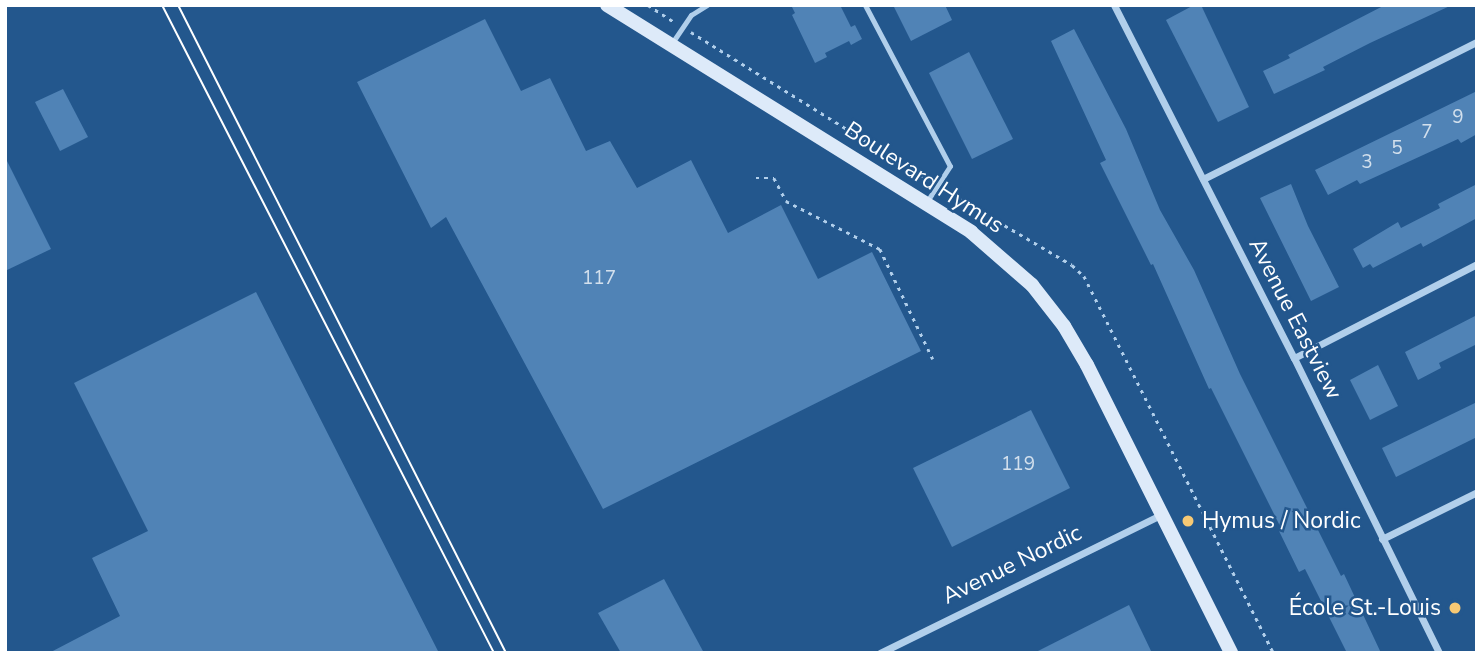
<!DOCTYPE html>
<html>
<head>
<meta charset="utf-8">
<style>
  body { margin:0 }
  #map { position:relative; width:1482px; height:658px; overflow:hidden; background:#23578d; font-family:"Nunito Sans",sans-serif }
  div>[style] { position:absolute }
  .building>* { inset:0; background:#5083b6 }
  .path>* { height:2.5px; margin-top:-1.25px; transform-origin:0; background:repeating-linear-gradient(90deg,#b1cfeb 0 3.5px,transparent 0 8.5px) }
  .lane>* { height:5px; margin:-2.5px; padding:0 2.5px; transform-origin:2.5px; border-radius:2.5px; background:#b1cfeb }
  .street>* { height:7px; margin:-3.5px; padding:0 3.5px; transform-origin:3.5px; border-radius:3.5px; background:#b1cfeb }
  .secondary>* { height:14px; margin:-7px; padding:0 7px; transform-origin:7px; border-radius:7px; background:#ddeaf9 }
  .tram>* { height:2px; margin:-1px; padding:0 1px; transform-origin:1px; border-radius:1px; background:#fff }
  .dots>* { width:19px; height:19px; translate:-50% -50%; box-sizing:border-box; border:4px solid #23578d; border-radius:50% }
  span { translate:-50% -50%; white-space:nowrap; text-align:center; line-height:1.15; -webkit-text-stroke:5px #23578d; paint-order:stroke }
  .number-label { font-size:19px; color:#d3e0ed }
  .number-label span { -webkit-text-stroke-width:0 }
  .street-label { font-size:23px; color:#fff }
  .poi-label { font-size:23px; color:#fff }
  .left { translate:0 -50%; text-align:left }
  .right { translate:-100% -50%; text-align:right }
  .frame { position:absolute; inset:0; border:7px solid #fff; pointer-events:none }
</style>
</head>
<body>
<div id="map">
  <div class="building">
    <div style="clip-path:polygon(791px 5px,840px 5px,851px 27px,855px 25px,862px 39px,851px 45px,849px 41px,825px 53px,827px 57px,815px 63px,792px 15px,795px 13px)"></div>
    <div style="clip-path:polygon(893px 5px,945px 5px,952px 20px,911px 41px)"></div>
    <div style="clip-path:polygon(1194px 5px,1201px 5px,1249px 107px,1218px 122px,1166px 20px)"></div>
    <div style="clip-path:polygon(1385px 5px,1452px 5px,1370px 43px,1323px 67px,1325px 70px,1274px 94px,1263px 71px,1290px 58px,1288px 55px)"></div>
    <div style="clip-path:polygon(485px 19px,521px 91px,550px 78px,586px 151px,610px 141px,637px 188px,691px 160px,728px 233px,781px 205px,818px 279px,872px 252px,921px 351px,603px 509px,446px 217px,431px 228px,357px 82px)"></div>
    <div style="clip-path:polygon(1074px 29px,1126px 129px,1160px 210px,1194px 270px,1240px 374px,1341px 576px,1344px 574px,1381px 653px,1347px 653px,1305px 569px,1299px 572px,1279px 531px,1282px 530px,1211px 388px,1209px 389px,1153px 264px,1151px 265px,1100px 163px,1106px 160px,1051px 41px)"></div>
    <div style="clip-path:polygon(969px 52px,1013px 139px,972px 159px,929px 73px)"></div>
    <div style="clip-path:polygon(63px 89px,88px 137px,60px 151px,35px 102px)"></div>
    <div style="clip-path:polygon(1477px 91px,1477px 134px,1461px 143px,1458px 139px,1360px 184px,1357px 180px,1328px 195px,1315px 170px)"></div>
    <div style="clip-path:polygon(5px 157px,51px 249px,5px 271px)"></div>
    <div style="clip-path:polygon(1291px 184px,1308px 226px,1339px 287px,1311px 301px,1260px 198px)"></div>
    <div style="clip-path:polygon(1477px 184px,1477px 218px,1423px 247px,1421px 243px,1373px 268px,1370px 264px,1363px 268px,1353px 249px,1398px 222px,1401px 228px,1440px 208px,1438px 204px)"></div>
    <div style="clip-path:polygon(256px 292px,439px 653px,49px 653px,120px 616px,92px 558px,148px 531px,74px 383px)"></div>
    <div style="clip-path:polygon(1477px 315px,1477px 344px,1439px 363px,1441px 368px,1418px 380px,1405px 352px)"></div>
    <div style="clip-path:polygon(1378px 365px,1398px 406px,1370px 420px,1350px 380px)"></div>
    <div style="clip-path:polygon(1477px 402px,1477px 437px,1396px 477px,1382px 448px)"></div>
    <div style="clip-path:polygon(1031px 410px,1070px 488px,952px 547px,913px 468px)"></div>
    <div style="clip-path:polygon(664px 579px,704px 653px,621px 653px,598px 613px)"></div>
    <div style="clip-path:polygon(1129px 605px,1152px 653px,1034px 653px)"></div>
  </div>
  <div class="path">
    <div style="left:648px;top:5px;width:30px;rotate:33deg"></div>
    <div style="left:691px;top:32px;width:280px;rotate:31.9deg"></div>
    <div style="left:756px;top:178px;width:18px"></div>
    <div style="left:774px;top:178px;width:26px;rotate:62deg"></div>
    <div style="left:786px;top:201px;width:106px;rotate:27.1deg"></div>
    <div style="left:880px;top:249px;width:122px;rotate:64.3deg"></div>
    <div style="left:946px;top:191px;width:146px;rotate:30.4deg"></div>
    <div style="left:1072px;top:265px;width:16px;rotate:43deg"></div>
    <div style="left:1084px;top:276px;width:422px;rotate:63.3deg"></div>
  </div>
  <div class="lane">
    <div style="left:865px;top:5px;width:182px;rotate:62.2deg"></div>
    <div style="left:950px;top:166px;width:44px;rotate:123deg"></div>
    <div style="left:672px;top:43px;width:34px;rotate:-56deg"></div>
    <div style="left:691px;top:15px;width:19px;rotate:-32deg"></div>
  </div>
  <div class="street">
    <div style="left:1114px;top:5px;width:396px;rotate:63deg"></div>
    <div style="left:1294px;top:358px;width:329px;rotate:63.8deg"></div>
    <div style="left:1203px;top:179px;width:306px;rotate:-26.6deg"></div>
    <div style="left:1294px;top:358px;width:206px;rotate:-27.2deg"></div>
    <div style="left:1382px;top:539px;width:106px;rotate:-26.3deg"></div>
    <div style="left:880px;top:653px;width:314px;rotate:-26.2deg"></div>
  </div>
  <div class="secondary">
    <div style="left:607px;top:5px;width:429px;rotate:31.9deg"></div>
    <div style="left:971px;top:232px;width:81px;rotate:41deg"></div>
    <div style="left:1032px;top:285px;width:52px;rotate:52deg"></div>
    <div style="left:1064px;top:326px;width:45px;rotate:59.5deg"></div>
    <div style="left:1087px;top:365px;width:322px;rotate:63.4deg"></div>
  </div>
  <div class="tram">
    <div style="left:162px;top:5px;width:728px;rotate:62.87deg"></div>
    <div style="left:178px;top:5px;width:726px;rotate:63.15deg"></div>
  </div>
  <div class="dots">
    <div style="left:1188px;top:521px;background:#f7c974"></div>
    <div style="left:1455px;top:608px;background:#f7c974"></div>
  </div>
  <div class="number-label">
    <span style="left:1458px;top:118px">9</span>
    <span style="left:1427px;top:133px">7</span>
    <span style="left:1397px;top:149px">5</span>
    <span style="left:1367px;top:163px">3</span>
    <span style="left:599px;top:279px">117</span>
    <span style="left:1018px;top:465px">119</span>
  </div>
  <div class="street-label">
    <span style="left:924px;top:178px;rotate:33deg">Boulevard Hymus</span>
    <span style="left:1295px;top:319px;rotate:63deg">Avenue Eastview</span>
    <span style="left:1012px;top:565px;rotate:-26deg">Avenue Nordic</span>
  </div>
  <div class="poi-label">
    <span class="left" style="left:1202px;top:521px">Hymus / Nordic</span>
    <span class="right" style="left:1441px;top:608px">École St.-Louis</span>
  </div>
  <div class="frame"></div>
</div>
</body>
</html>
